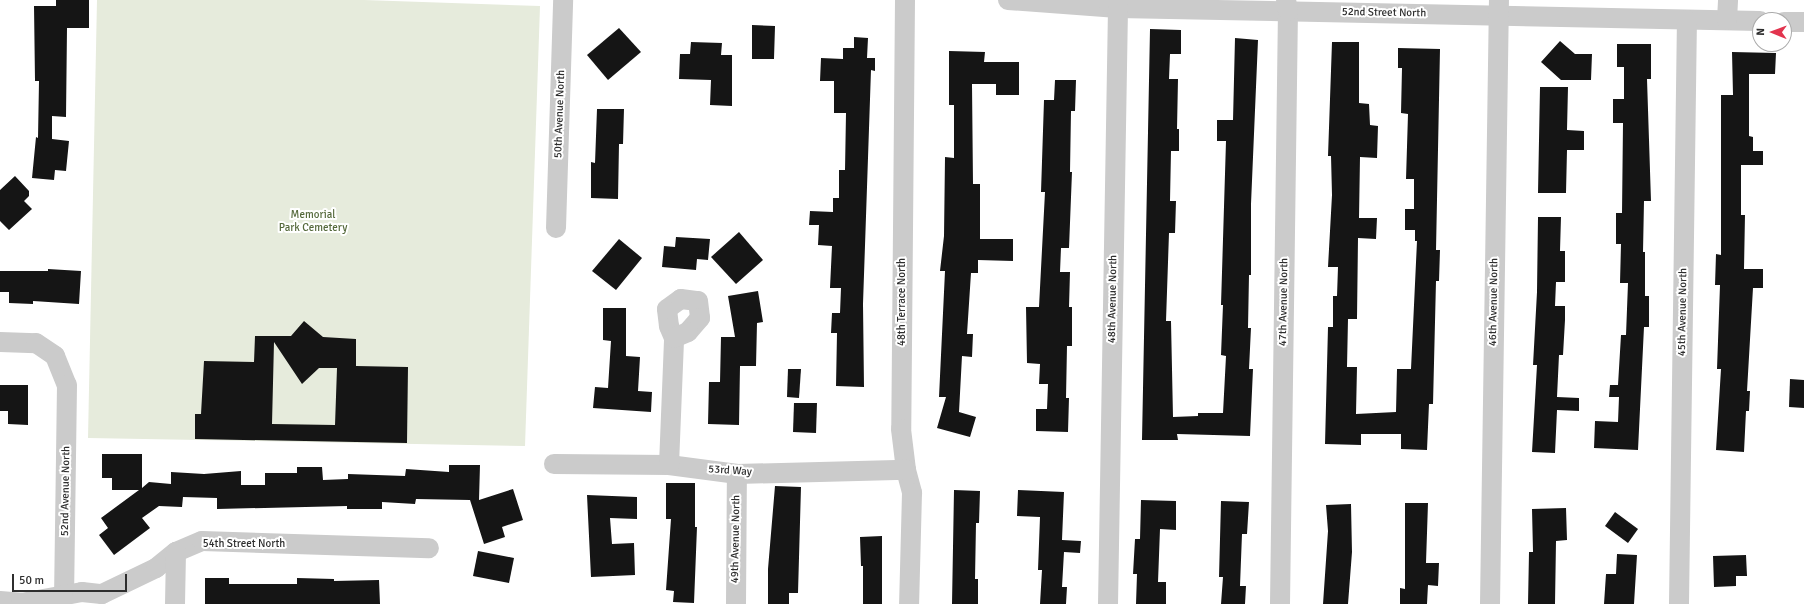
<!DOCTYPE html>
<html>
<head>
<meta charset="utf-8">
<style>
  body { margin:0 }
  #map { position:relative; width:1804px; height:604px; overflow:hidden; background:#fff; font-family:Signika,sans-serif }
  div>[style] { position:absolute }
  .green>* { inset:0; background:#e6ebdc }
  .building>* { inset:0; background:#151515 }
  .minor>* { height:20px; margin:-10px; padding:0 10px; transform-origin:10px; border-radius:10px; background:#cbcbcb }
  span { translate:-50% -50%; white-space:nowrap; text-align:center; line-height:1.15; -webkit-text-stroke:4px #fff; paint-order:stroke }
  .street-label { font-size:11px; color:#2e2e2e }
  .park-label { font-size:11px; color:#55693c }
  .north { position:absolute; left:1752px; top:12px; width:40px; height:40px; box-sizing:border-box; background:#fff; border:1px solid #ababab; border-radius:50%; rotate:271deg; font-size:11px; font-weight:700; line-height:16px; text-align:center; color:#2e2e2e }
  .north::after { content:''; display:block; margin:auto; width:14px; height:18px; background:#e2344e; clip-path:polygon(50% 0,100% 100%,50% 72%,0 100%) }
  .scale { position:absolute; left:12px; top:574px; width:115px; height:18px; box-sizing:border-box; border:2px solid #2e2e2e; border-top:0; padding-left:5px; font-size:12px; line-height:14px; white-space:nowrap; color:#2e2e2e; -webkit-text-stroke:3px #fff; paint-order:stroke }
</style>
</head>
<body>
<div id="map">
  <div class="green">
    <div style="clip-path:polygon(97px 0,364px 0,540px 6px,525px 446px,88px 438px)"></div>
  </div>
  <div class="building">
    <div style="clip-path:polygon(56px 0,89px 0,89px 28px,67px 28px,66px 117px,52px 116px,52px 139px,69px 141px,66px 171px,55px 170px,54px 180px,32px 178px,36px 137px,38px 138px,39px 81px,35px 81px,34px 6px,56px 6px)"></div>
    <div style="clip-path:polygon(752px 25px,775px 26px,774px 59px,752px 59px)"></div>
    <div style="clip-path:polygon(619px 28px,641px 52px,608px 80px,587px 55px)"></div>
    <div style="clip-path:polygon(1150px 29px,1181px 30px,1181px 54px,1170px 54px,1169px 79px,1178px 79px,1177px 129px,1179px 129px,1179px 151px,1171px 151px,1170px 201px,1176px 201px,1175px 233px,1169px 233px,1166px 321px,1171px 321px,1173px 417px,1198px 416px,1198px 413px,1223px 413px,1226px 356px,1221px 355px,1223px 305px,1221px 305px,1226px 141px,1217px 141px,1217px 120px,1233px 120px,1235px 38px,1258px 40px,1251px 204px,1251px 275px,1249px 275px,1248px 328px,1251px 328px,1249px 369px,1253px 369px,1250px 436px,1177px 434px,1178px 440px,1142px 440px)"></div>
    <div style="clip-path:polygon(854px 37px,868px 38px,867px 58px,875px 58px,875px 71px,871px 70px,863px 304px,864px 387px,836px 386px,837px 333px,831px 333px,832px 313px,840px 313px,841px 288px,830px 288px,832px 246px,818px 245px,819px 225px,809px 225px,810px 211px,833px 212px,833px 198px,839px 198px,839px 170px,845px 170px,846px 113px,834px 113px,834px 81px,820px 81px,821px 58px,843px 59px,843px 48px,854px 48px)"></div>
    <div style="clip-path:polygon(1560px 41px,1575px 54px,1592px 54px,1591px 80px,1561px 80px,1541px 62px)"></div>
    <div style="clip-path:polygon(691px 42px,722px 43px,721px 55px,732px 55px,732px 106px,710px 105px,711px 80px,679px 79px,680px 54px,690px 54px)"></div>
    <div style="clip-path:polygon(1332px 42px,1359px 42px,1359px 103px,1369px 104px,1370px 125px,1378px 126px,1377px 158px,1360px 157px,1359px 218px,1377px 218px,1376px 239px,1358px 238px,1357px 319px,1348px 319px,1347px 367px,1357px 367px,1356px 414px,1396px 412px,1397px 369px,1411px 369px,1417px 241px,1415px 241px,1415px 230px,1405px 230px,1405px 209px,1414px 209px,1414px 179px,1406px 179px,1408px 114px,1401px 113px,1402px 68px,1398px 68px,1398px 48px,1440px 49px,1436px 250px,1440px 250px,1439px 281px,1436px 281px,1433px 404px,1429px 404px,1427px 450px,1401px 449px,1401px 434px,1361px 434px,1361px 445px,1325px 444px,1328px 327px,1333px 327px,1333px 296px,1337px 296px,1338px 267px,1328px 267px,1332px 195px,1331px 156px,1328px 156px)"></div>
    <div style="clip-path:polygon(1617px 44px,1651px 44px,1651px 79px,1647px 79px,1651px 201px,1644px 201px,1643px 252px,1645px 252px,1645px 296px,1649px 296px,1649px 327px,1644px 327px,1638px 450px,1594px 448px,1595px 421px,1618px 422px,1619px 397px,1609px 397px,1610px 385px,1618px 385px,1621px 335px,1626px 335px,1628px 283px,1620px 283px,1621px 244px,1616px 244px,1616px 213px,1622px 213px,1623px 123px,1613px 123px,1613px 99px,1624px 99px,1624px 67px,1617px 67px)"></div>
    <div style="clip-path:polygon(949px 51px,985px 52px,984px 62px,1019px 62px,1019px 95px,996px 95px,996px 84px,972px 84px,973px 184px,980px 184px,980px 239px,1013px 239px,1013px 261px,978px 260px,978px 273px,971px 273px,967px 334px,973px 334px,972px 357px,962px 356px,959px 412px,976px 417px,970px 437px,937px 428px,946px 397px,939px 397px,945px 271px,940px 271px,944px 236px,945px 157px,954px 158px,954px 105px,949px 105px)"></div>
    <div style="clip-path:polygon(1732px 52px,1776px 53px,1775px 74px,1749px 74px,1749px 136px,1753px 137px,1753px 151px,1763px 151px,1763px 165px,1741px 165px,1741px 215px,1745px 215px,1744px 269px,1763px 269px,1763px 288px,1753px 288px,1747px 391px,1750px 391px,1749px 411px,1746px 411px,1744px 452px,1716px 450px,1721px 369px,1717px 369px,1720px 285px,1715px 285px,1716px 254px,1721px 255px,1721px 95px,1733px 95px)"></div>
    <div style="clip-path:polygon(1055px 80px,1076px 80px,1075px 111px,1071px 111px,1070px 172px,1072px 172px,1069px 248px,1061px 248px,1060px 272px,1070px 272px,1069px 307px,1072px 307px,1072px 346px,1067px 346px,1066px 398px,1069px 398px,1068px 432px,1036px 431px,1036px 409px,1047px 409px,1048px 384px,1039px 384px,1040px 364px,1027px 363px,1026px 307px,1039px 307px,1045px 192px,1041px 192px,1044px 100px,1054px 100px)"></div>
    <div style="clip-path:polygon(1540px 87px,1568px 87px,1567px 130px,1584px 131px,1584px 150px,1567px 150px,1566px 193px,1538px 193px)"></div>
    <div style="clip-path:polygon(597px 109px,624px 109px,623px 144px,619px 144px,618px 199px,591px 198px,591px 162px,595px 163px)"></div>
    <div style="clip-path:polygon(15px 176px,29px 191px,29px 196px,24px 201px,32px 209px,9px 230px,0 221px,0 190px)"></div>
    <div style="clip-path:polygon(1538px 217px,1561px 217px,1560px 251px,1565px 251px,1565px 282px,1556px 282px,1555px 306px,1565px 306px,1565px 320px,1563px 355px,1559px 355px,1557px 397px,1579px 398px,1579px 411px,1557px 410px,1555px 453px,1532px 452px,1537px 365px,1533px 365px,1537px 292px)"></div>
    <div style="clip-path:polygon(739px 232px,763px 260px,736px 284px,711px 257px)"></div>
    <div style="clip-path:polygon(676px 237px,710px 239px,708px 260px,697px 259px,696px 270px,662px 267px,664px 246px,675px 247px)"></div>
    <div style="clip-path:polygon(619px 239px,642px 258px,616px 290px,592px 271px)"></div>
    <div style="clip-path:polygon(48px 269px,81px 271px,79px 304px,33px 301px,33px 304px,9px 303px,9px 292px,0 292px,0 271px,48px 271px)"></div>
    <div style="clip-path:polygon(758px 291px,763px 322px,757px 323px,756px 366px,740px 366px,739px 425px,708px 424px,709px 382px,720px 382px,721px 337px,735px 337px,728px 296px)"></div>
    <div style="clip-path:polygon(603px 308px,626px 308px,626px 356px,640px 357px,638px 391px,652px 392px,651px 412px,593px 408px,595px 387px,608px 388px,611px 341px,603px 340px)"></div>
    <div style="clip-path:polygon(evenodd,304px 321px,323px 337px,356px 339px,356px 366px,408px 367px,407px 443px,195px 439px,195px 414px,201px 414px,204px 361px,254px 362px,255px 336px,291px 336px,304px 321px,274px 342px,302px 384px,319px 368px,337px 368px,335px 425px,272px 424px,274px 342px)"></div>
    <div style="clip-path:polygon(788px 369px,801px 369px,799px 398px,787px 397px)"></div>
    <div style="clip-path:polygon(1790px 379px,1804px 380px,1804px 408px,1789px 407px)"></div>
    <div style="clip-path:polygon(0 385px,28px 385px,28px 425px,8px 424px,8px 411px,0 411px)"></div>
    <div style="clip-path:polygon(794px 403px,817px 403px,816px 433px,793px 432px)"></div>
    <div style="clip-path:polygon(102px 454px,142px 454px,142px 488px,149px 482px,171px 484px,171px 472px,204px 474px,241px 471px,241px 485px,265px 485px,265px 473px,297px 473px,297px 467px,322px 467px,323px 480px,348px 479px,348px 474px,405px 476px,406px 469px,449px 472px,449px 465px,480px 465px,479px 500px,513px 489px,523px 520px,502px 527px,505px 537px,484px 544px,470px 500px,416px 499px,415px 504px,382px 502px,382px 509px,347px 509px,347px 506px,217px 509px,217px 498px,183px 497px,182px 507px,159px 506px,142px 518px,150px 528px,114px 555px,99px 535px,108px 528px,101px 518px,139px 490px,112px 490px,112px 478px,102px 478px)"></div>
    <div style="clip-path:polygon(666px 483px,695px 483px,695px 527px,697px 527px,694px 603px,673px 602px,674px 591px,666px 590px,671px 519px,666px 519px)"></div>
    <div style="clip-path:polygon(775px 486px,801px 487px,798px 593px,789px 593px,789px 604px,768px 604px,768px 569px)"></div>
    <div style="clip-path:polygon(954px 490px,980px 491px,979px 523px,976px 523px,975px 579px,978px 579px,978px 604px,952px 604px)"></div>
    <div style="clip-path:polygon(1018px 490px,1064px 492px,1062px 540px,1081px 541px,1080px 553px,1064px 552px,1062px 587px,1067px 587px,1066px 604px,1040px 604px,1042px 570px,1038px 570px,1040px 517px,1017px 516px)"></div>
    <div style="clip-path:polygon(587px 495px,637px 497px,637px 519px,610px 518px,612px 544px,634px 543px,635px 575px,591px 577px)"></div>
    <div style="clip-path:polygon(1141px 500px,1176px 501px,1176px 530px,1160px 529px,1158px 582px,1166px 582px,1166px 604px,1136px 604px,1137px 574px,1133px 574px,1135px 539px,1140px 539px)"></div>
    <div style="clip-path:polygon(1221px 501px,1249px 502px,1247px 534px,1242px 534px,1240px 586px,1246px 586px,1245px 604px,1221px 604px,1223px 577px,1219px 577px)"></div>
    <div style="clip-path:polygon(1405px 503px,1428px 503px,1426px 563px,1439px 563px,1438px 586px,1428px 585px,1427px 604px,1400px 604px,1400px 588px,1405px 589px)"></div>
    <div style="clip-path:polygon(1351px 504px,1352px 552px,1348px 604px,1323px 604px,1328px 531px,1326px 505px)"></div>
    <div style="clip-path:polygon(1566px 508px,1567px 540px,1556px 541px,1555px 604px,1528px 604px,1529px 552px,1533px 552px,1532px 509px)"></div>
    <div style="clip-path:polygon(1615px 512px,1638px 529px,1628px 543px,1605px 526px)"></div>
    <div style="clip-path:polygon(882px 536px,882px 604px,863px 604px,863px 566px,861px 566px,860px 537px)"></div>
    <div style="clip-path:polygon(478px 551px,514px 558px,509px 583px,473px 576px)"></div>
    <div style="clip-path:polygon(1617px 554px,1637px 555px,1634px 604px,1604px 604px,1606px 574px,1616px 574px)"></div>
    <div style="clip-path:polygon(1746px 555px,1747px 576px,1736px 576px,1736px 586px,1714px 587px,1713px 556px)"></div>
    <div style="clip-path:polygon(205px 578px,229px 578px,229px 584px,297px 584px,297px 578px,334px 579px,334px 581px,379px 580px,380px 604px,205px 604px)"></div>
  </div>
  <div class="minor">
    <div style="left:905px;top:0;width:429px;rotate:90.5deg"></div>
    <div style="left:901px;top:429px;width:41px;rotate:83deg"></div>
    <div style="left:906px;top:470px;width:24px;rotate:75deg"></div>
    <div style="left:912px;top:493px;width:111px;rotate:91.5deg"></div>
    <div style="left:1008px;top:0;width:110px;rotate:4.2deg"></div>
    <div style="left:1118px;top:8px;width:642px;rotate:1.16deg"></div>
    <div style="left:1107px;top:1px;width:13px;rotate:32deg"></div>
    <div style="left:1118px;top:8px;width:596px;rotate:90.96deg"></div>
    <div style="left:1727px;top:20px;width:20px;rotate:-87deg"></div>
    <div style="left:1784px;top:22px;width:20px"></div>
    <div style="left:556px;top:228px;width:228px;rotate:-88.2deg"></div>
    <div style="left:0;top:342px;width:36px;rotate:2deg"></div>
    <div style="left:36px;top:343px;width:23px;rotate:34deg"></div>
    <div style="left:55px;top:356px;width:31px;rotate:68deg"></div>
    <div style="left:67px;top:385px;width:211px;rotate:90.8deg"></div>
    <div style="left:554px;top:464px;width:115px;rotate:0.5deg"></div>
    <div style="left:669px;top:465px;width:69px;rotate:7.5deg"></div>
    <div style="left:737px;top:474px;width:169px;rotate:-1.4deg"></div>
    <div style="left:669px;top:465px;width:127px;rotate:-87.7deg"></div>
    <div style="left:674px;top:338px;width:13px;rotate:-113deg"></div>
    <div style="left:669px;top:326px;width:17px;rotate:-97deg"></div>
    <div style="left:667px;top:309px;width:17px;rotate:-36deg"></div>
    <div style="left:681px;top:299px;width:17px;rotate:7deg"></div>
    <div style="left:698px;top:301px;width:17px;rotate:83deg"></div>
    <div style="left:700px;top:318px;width:18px;rotate:131deg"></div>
    <div style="left:688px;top:332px;width:15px;rotate:157deg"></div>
    <div style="left:0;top:601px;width:21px;rotate:5deg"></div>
    <div style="left:21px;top:603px;width:62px;rotate:-10.2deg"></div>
    <div style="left:82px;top:592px;width:20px;rotate:6deg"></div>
    <div style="left:102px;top:594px;width:60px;rotate:-25.7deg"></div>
    <div style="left:156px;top:568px;width:26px;rotate:-39deg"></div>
    <div style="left:176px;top:552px;width:28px;rotate:-23deg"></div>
    <div style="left:202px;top:541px;width:227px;rotate:1.8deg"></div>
    <div style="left:175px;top:604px;width:52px;rotate:-88.9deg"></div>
    <div style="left:736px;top:604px;width:130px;rotate:-89.6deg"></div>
    <div style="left:1280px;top:604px;width:593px;rotate:-89.23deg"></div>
    <div style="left:1288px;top:11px;width:11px;rotate:-100deg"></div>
    <div style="left:1490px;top:604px;width:604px;rotate:-89.15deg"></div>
    <div style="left:1679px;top:604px;width:584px;rotate:-89.22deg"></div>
  </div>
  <div class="street-label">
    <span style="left:1384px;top:13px;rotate:1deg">52nd Street North</span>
    <span style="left:560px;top:114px;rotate:-88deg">50th Avenue North</span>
    <span style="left:1113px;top:299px;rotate:-89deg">48th Avenue North</span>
    <span style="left:902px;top:302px;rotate:-90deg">48th Terrace North</span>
    <span style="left:1284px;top:302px;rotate:-89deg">47th Avenue North</span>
    <span style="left:1494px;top:302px;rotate:-89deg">46th Avenue North</span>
    <span style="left:1683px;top:312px;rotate:-89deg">45th Avenue North</span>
    <span style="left:730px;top:471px;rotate:4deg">53rd Way</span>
    <span style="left:66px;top:491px;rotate:-89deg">52nd Avenue North</span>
    <span style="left:736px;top:539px;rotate:-89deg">49th Avenue North</span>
    <span style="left:244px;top:544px">54th Street North</span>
  </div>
  <div class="park-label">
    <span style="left:313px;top:222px">Memorial<br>Park Cemetery</span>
  </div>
  <div class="north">N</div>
  <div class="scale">50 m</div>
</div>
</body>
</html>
